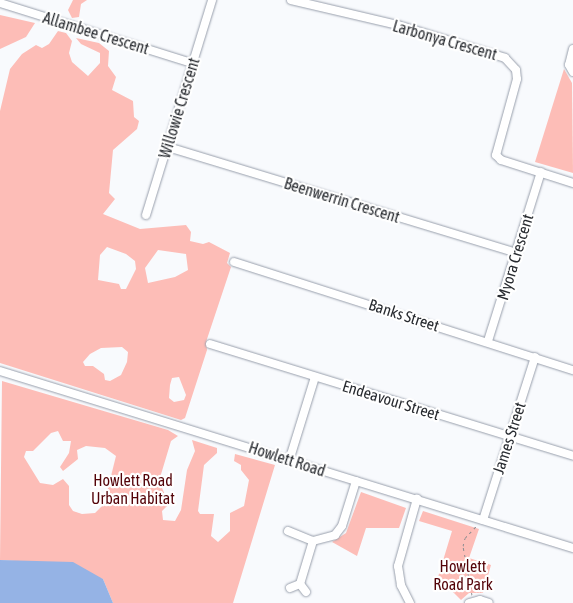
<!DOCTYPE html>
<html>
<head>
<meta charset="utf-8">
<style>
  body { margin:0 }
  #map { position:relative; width:573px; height:603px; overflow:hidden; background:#f8fafd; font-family:"Asap Condensed",sans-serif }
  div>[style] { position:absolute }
  .green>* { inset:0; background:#fdbdb7 }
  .water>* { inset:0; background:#95b3e5 }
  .path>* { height:1px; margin-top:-0.5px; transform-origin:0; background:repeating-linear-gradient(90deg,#8a8c90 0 2.5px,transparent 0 6.5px) }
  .roads { filter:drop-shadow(0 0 1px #989fac) drop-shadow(0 0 1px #989fac) }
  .minor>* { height:8px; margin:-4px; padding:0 4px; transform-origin:4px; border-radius:4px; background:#fff }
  span { translate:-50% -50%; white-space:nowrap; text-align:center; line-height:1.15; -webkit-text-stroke:4.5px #fff; paint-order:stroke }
  .street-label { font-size:16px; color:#282b30 }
  .park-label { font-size:16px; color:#530308 }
</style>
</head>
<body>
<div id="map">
  <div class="green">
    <div style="clip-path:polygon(73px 0,87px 0,81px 4px,79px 17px,72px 18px,68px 10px)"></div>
    <div style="clip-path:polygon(0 15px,35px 23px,26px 37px,0 49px)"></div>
    <div style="clip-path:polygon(evenodd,58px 31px,66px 33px,72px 41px,69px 53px,72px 62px,88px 76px,100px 63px,100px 53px,81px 44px,76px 38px,99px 43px,109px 51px,108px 66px,116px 77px,112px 90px,133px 101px,134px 117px,139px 121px,137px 129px,113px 150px,109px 193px,115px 199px,103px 214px,140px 229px,186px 225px,191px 232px,190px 241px,203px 244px,209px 242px,230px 253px,227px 263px,231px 267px,206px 342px,207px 350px,185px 418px,181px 420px,0 363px,0 111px,10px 69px,22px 54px,36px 45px,42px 48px,49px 44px,58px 31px,107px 247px,126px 254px,135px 261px,136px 269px,126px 289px,121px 289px,119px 284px,98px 280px,100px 255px,107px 247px,58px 31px,158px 250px,186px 254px,188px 270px,175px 277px,148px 283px,145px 268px,158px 250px,58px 31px,122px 347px,128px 352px,127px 362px,121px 375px,110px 381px,105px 380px,104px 374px,93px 366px,85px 366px,83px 362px,90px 354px,101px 348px,122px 347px,58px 31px,179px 377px,186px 395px,184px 400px,174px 402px,169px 398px,170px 385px,172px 378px,179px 377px)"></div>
    <div style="clip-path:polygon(564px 69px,572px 83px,573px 173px,535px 162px)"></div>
    <div style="clip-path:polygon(evenodd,2px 381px,168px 430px,178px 436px,171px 441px,159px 481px,169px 504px,162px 511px,163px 520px,175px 521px,181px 510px,187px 470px,195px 451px,192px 440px,217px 448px,217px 453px,204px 465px,198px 511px,200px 514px,214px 514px,211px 536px,218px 542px,230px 531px,230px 513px,244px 506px,249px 480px,241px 470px,241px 465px,234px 461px,235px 454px,275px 465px,233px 603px,113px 603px,103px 579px,30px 562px,0 560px,2px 381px,58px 431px,63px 441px,71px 441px,69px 453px,60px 467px,63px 471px,78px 459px,77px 450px,86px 446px,105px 448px,116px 456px,104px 504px,95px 513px,82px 514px,73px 511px,69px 505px,69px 486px,63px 479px,53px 485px,40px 483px,24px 457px,26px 451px,33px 451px,51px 433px,58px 431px)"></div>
    <div style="clip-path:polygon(361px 492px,406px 508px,399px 528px,366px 528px,357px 556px,332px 542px,346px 533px)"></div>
    <div style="clip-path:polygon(423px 511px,479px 529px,469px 558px,491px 565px,483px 593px,469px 593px,461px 600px,438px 577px,452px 531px,419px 521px)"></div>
  </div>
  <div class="water">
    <div style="clip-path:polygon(0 560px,73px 562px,103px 579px,113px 603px,0 603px)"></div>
  </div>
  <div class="path">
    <div style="left:472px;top:595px;width:50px;rotate:-100.4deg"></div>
    <div style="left:463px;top:546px;width:8px;rotate:-76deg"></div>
    <div style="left:465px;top:538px;width:16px;rotate:-47deg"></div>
  </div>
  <div class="roads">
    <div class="minor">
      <div style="left:291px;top:0;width:110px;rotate:13.2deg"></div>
      <div style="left:398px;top:25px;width:112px;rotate:17.1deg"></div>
      <div style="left:505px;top:58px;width:16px;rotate:47deg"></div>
      <div style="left:516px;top:70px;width:9px;rotate:84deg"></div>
      <div style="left:517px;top:79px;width:79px;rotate:105.4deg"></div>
      <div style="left:496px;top:155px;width:7px;rotate:45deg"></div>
      <div style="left:501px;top:160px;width:76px;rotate:17.7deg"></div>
      <div style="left:0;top:3px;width:201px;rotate:17.4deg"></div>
      <div style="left:573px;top:49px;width:16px;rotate:104deg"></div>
      <div style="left:569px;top:65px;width:8px;rotate:60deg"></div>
      <div style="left:168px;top:147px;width:365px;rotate:16.9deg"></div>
      <div style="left:146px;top:215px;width:225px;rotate:-72.9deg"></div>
      <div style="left:234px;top:262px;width:356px;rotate:17.7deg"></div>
      <div style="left:488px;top:341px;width:177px;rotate:-72.6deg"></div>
      <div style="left:210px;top:344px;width:380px;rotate:17.1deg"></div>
      <div style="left:0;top:371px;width:600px;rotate:17.17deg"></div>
      <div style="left:289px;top:461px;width:88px;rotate:-72.8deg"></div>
      <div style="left:483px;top:520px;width:171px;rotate:-72.3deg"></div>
      <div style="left:288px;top:531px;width:27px;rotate:22deg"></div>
      <div style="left:313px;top:541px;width:23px;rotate:-15deg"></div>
      <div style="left:335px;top:535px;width:11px;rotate:-52deg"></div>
      <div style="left:342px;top:526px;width:47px;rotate:-72.7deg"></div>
      <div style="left:300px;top:584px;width:45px;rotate:-73.2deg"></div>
      <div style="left:290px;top:588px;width:11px;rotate:-22deg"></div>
      <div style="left:300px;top:584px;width:10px;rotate:53deg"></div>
      <div style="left:410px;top:603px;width:20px;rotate:-117deg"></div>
      <div style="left:401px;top:585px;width:19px;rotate:-99deg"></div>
      <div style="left:398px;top:566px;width:70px;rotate:-74.2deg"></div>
      <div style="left:469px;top:603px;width:11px;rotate:-15deg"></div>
      <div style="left:480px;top:600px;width:9px;rotate:18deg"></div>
    </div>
  </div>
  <div class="street-label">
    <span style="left:96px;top:33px;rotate:17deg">Allambee Crescent</span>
    <span style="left:445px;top:40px;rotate:16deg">Larbonya Crescent</span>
    <span style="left:179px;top:108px;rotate:-73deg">Willowie Crescent</span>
    <span style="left:342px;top:200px;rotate:17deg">Beenwerrin Crescent</span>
    <span style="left:515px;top:257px;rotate:-73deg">Myora Crescent</span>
    <span style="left:404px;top:315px;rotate:18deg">Banks Street</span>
    <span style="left:391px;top:400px;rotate:17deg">Endeavour Street</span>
    <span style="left:509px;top:438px;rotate:-72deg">James Street</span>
    <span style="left:287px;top:459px;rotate:18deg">Howlett Road</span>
  </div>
  <div class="park-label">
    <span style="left:133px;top:489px">Howlett Road<br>Urban Habitat</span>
    <span style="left:463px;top:575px">Howlett<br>Road Park</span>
  </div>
</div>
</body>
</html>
